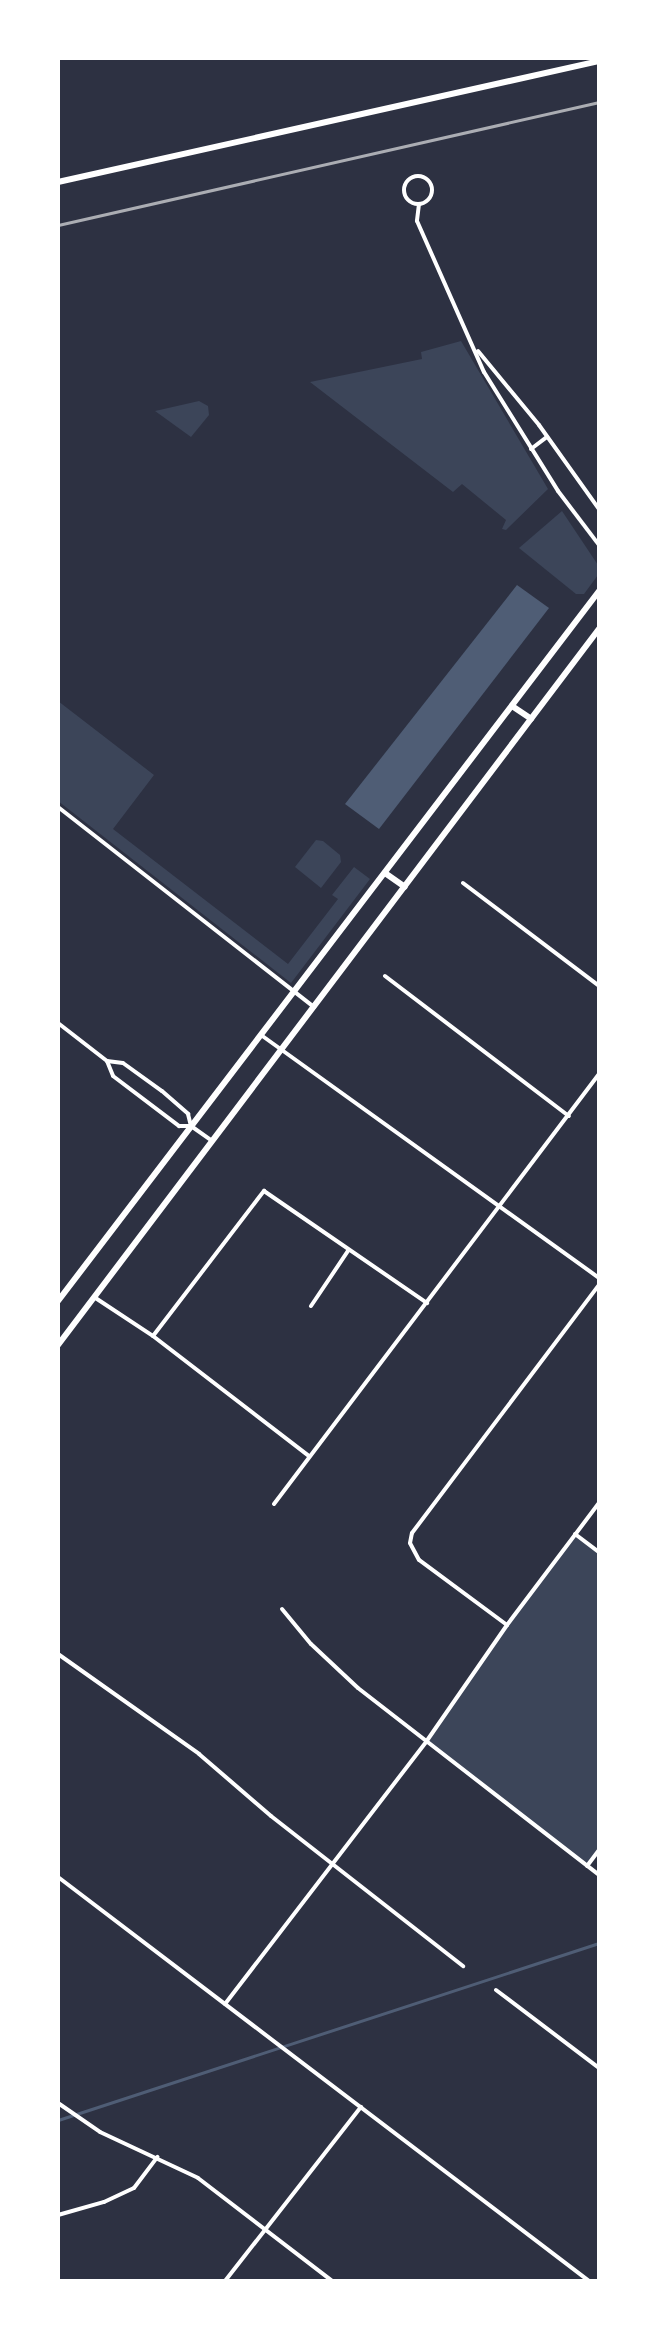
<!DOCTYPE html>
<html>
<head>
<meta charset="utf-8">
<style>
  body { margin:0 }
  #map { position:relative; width:657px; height:2339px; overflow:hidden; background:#2d3142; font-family:Overpass,sans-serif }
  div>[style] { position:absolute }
  .green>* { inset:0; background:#3c4559 }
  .water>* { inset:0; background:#4f5d75 }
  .stream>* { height:3px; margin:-1.5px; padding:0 1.5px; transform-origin:1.5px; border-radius:1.5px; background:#4f5d75 }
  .minor>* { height:4px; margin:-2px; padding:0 2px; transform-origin:2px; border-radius:2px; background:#fff }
  .minor>.ring { margin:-2px; padding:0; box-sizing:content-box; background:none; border:4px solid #fff; border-radius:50% }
  .secondary>* { height:6px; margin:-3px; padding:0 3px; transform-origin:3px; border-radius:3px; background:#fff }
  .primary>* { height:6px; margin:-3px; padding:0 3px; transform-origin:3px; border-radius:3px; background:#fff }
  .rail>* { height:3px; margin:-1.5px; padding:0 1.5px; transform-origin:1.5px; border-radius:1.5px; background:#abadb3 }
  span { translate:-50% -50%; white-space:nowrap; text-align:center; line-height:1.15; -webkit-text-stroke:8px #fff; paint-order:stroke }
  .frame { position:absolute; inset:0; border:60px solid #fff; pointer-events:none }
</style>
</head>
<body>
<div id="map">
  <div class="green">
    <div style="clip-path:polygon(461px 341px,548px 489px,506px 530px,502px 529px,506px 520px,462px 484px,453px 492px,310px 382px,422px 359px,421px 352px)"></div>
    <div style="clip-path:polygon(199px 401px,208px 406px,209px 415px,191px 437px,155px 411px)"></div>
    <div style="clip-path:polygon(562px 511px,598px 565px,598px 575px,584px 594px,576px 594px,519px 548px)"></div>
    <div style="clip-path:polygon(58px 701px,154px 775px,113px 829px,288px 964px,338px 899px,332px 895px,354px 867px,370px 879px,291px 983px,58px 801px)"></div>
    <div style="clip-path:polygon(316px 840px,323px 841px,340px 855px,341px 862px,321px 888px,295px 867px)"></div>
    <div style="clip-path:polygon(575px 1534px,599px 1552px,599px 1850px,587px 1866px,426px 1742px,507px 1625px)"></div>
  </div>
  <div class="water">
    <div style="clip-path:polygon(517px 585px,549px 608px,379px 829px,345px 804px)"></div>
  </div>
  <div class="stream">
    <div style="left:58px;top:2120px;width:569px;rotate:-18.12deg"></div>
  </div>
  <div class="minor">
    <div class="ring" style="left:404px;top:176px;width:24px;height:24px"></div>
    <div style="left:419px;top:204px;width:17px;rotate:97deg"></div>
    <div style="left:417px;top:221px;width:165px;rotate:66.1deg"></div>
    <div style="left:484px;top:372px;width:140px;rotate:58.1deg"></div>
    <div style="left:558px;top:491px;width:68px;rotate:52.8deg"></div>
    <div style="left:478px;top:351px;width:96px;rotate:50.5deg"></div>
    <div style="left:539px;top:425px;width:103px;rotate:54.5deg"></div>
    <div style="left:531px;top:449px;width:20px;rotate:-37deg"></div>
    <div style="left:58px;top:807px;width:325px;rotate:38deg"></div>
    <div style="left:463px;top:883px;width:171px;rotate:37.1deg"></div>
    <div style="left:385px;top:976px;width:231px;rotate:37.3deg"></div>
    <div style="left:58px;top:1023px;width:62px;rotate:37.8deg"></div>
    <div style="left:107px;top:1061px;width:16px;rotate:68deg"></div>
    <div style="left:113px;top:1076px;width:83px;rotate:37.1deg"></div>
    <div style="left:179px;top:1126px;width:12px"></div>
    <div style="left:191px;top:1126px;width:24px;rotate:35deg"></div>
    <div style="left:261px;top:1035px;width:416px;rotate:35.7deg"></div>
    <div style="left:107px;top:1061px;width:16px;rotate:7deg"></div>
    <div style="left:123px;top:1063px;width:48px;rotate:35.7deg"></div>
    <div style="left:162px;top:1091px;width:35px;rotate:41deg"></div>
    <div style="left:188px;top:1114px;width:12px;rotate:76deg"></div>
    <div style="left:94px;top:1297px;width:71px;rotate:33.5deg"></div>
    <div style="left:153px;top:1336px;width:197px;rotate:37.6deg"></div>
    <div style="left:311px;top:1306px;width:66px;rotate:-56.1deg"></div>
    <div style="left:153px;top:1336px;width:183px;rotate:-52.6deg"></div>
    <div style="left:264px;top:1191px;width:198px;rotate:34.5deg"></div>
    <div style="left:274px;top:1504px;width:539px;rotate:-52.92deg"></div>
    <div style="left:575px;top:1534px;width:30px;rotate:37deg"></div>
    <div style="left:282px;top:1609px;width:45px;rotate:50.4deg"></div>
    <div style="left:311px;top:1644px;width:64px;rotate:43.1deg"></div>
    <div style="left:358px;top:1688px;width:305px;rotate:37.8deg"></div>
    <div style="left:507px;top:1625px;width:109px;rotate:-143.5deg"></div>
    <div style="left:419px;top:1560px;width:19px;rotate:-118deg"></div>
    <div style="left:410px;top:1543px;width:10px;rotate:-79deg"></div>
    <div style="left:412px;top:1533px;width:311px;rotate:-53deg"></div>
    <div style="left:58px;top:1654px;width:173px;rotate:35.3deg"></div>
    <div style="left:199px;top:1754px;width:95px;rotate:40.7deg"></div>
    <div style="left:271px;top:1816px;width:244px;rotate:38deg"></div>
    <div style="left:587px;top:1866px;width:20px;rotate:-53deg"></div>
    <div style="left:58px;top:1877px;width:667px;rotate:37.26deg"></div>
    <div style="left:496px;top:1990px;width:129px;rotate:37.1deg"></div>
    <div style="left:225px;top:2004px;width:330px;rotate:-52.5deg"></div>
    <div style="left:426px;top:1742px;width:142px;rotate:-55.3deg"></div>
    <div style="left:507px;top:1625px;width:153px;rotate:-53deg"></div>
    <div style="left:58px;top:2103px;width:51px;rotate:34.6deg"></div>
    <div style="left:100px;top:2132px;width:108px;rotate:25.1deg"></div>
    <div style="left:198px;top:2178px;width:169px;rotate:37.5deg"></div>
    <div style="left:58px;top:2215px;width:48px;rotate:-15.8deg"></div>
    <div style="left:104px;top:2202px;width:33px;rotate:-25deg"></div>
    <div style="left:134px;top:2188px;width:39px;rotate:-53deg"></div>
    <div style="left:225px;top:2281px;width:221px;rotate:-52deg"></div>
  </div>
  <div class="secondary">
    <div style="left:58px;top:182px;width:554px;rotate:-12.61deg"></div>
  </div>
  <div class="primary">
    <div style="left:512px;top:706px;width:23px;rotate:34deg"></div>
    <div style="left:385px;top:873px;width:24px;rotate:35deg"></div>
    <div style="left:58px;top:1301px;width:893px;rotate:-52.69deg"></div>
    <div style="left:58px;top:1345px;width:897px;rotate:-52.93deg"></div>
  </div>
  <div class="rail">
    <div style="left:58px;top:225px;width:555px;rotate:-12.81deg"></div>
  </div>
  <div class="frame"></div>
</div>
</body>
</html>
